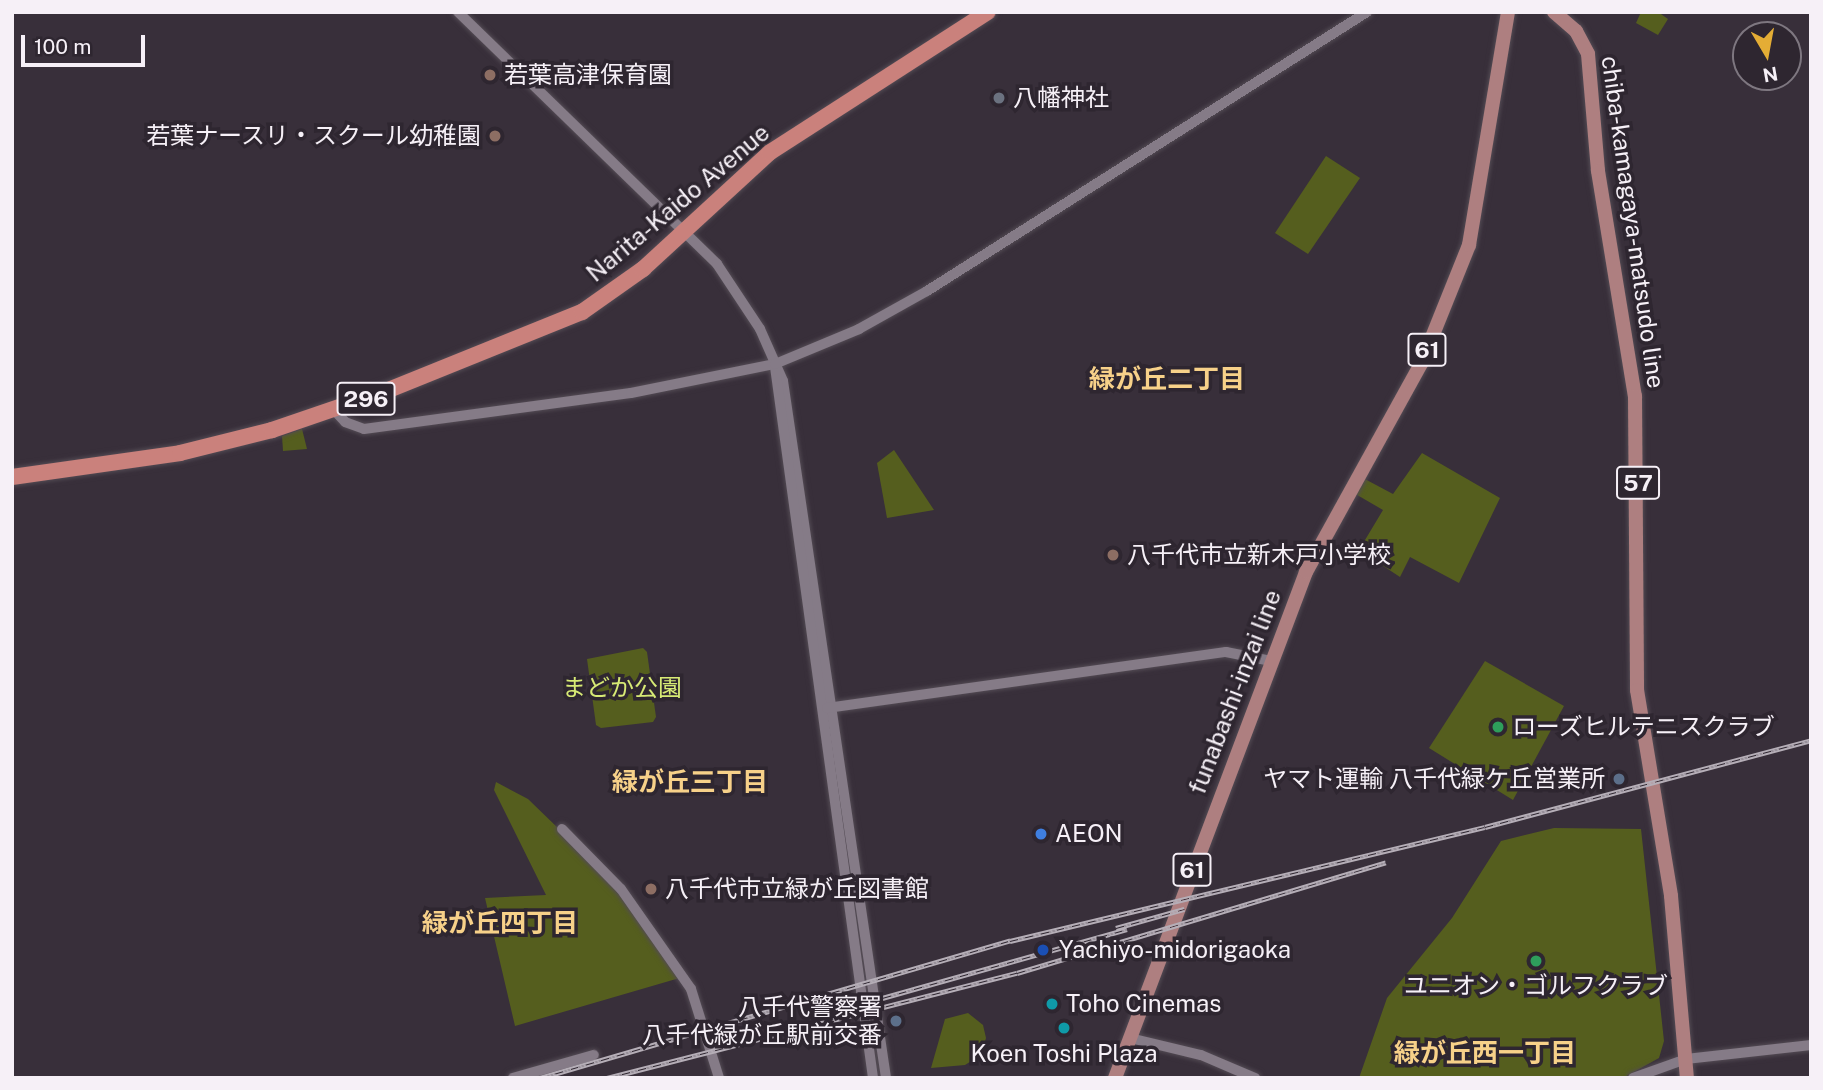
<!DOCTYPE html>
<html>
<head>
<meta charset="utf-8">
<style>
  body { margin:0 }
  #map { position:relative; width:1823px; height:1090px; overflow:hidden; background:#382f3a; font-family:"Public Sans","Noto Sans JP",sans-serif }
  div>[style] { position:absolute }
  .green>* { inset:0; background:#555e1e }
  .roads { filter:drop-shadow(0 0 2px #534b54) drop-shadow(0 0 2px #534b54) }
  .minor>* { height:10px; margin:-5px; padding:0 5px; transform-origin:5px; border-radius:5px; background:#857b87 }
  .major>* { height:14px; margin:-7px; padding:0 7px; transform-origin:7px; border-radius:7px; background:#ae7f80 }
  .highway>* { height:16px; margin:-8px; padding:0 8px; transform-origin:8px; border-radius:8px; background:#ca817c }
  .rail>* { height:5px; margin-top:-2.5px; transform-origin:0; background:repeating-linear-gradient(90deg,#2e2630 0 8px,#b5aeb7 0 16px); box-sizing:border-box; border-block:2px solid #b5aeb7 }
  .dots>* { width:19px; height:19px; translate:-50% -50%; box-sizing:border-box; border:4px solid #2e2630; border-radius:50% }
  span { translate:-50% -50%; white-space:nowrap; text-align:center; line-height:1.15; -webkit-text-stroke:7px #2e2630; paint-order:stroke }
  .shield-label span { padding:2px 5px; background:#2e2630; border:2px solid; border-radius:5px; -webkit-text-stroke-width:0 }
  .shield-label { font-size:23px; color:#f6f0f7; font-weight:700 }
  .poi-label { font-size:24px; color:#f6f0f7 }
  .left { translate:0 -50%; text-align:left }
  .right { translate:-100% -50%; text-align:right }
  .street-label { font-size:24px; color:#f6f0f7 }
  .park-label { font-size:24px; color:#d7ea75 }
  .neighbourhood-label { font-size:26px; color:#f7d189; font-weight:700 }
  .frame { position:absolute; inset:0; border:14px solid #f6f0f7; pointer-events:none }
  .north { position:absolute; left:1732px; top:21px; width:70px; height:70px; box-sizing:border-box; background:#2e2630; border:2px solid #7e7780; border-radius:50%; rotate:170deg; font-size:19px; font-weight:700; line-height:28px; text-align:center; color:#f6f0f7 }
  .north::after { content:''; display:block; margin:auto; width:24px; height:32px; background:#e4ad35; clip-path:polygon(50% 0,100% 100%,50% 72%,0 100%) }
  .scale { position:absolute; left:21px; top:35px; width:124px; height:32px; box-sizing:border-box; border:4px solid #f6f0f7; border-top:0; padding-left:9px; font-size:21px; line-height:24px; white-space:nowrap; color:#f6f0f7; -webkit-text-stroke:5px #2e2630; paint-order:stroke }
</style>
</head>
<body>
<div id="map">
  <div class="green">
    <div style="clip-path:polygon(1641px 12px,1658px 12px,1668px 19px,1658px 35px,1636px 23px)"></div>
    <div style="clip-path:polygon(1326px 156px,1360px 178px,1308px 254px,1275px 233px)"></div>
    <div style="clip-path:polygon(302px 429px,307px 449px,283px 451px,282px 436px)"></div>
    <div style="clip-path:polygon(894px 450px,934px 510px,887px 518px,877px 463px)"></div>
    <div style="clip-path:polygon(1422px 453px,1500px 498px,1459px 583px,1410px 557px,1400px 577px,1359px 550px,1383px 510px,1352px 492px,1361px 477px,1393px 494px)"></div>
    <div style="clip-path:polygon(643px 648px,647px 652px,656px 717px,653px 722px,601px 728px,596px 725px,587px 659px)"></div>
    <div style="clip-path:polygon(1485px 661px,1564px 706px,1513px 800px,1429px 748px)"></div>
    <div style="clip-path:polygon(496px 782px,528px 799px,621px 889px,683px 977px,515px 1026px,485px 898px,546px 895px,494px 790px)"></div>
    <div style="clip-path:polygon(1554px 828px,1641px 829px,1664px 1041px,1659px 1058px,1623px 1078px,1359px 1078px,1387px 998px,1452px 918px,1501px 841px)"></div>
    <div style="clip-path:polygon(968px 1013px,983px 1025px,986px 1038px,981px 1055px,965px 1065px,931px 1068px,945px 1019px)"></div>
  </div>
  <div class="roads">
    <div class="minor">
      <div style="left:458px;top:12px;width:361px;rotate:44.2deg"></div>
      <div style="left:717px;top:264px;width:78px;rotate:56.5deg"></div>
      <div style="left:760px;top:329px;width:57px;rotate:66.1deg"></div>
      <div style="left:783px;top:381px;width:705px;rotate:81.59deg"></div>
      <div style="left:775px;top:367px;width:718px;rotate:82.15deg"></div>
      <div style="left:334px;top:410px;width:16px;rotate:47deg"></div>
      <div style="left:345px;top:422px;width:20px;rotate:20deg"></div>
      <div style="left:364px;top:429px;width:269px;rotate:-7.7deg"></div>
      <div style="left:631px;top:393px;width:147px;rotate:-11.4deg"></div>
      <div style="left:775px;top:364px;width:91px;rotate:-22.6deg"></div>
      <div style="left:859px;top:329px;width:78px;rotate:-29.2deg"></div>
      <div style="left:927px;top:291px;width:521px;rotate:-32.38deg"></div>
      <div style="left:827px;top:708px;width:403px;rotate:-8deg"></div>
      <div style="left:1226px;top:652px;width:46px;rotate:11.3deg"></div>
      <div style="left:562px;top:829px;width:84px;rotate:45.5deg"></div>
      <div style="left:621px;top:889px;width:122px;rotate:55deg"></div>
      <div style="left:691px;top:989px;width:93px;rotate:72.5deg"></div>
      <div style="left:1130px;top:1038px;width:73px;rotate:13.5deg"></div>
      <div style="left:1201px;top:1055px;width:59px;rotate:23.1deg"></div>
      <div style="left:513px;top:1078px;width:84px;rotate:-15.9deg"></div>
      <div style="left:1633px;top:1078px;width:56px;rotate:-19.7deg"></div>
      <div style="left:1686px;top:1059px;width:126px;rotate:-6.4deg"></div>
    </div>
    <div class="major">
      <div style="left:1554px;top:12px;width:29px;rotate:41deg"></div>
      <div style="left:1576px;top:31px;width:26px;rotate:62deg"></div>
      <div style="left:1588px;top:54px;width:117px;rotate:85.1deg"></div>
      <div style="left:1598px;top:171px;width:228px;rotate:80.7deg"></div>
      <div style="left:1635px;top:396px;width:294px;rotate:89.6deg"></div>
      <div style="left:1637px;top:690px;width:209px;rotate:80.6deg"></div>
      <div style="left:1671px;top:896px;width:183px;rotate:85deg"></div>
      <div style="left:1115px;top:1078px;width:541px;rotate:-69.32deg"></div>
      <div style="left:1306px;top:572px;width:240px;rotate:-61.1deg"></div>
      <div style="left:1422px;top:362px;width:126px;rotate:-68.1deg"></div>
      <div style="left:1469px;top:245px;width:236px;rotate:-80.5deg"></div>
    </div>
    <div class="highway">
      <div style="left:12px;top:477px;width:170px;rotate:-8.1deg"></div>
      <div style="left:180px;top:453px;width:95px;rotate:-14deg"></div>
      <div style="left:272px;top:430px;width:120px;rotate:-18.9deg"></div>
      <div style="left:386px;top:391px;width:211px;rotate:-22deg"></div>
      <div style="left:582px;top:312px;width:75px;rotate:-35.2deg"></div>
      <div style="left:643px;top:269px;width:171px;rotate:-42.6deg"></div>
      <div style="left:769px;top:153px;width:260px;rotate:-32.8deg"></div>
    </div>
  </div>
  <div class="rail">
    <div style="left:1116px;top:928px;width:71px;rotate:-15.6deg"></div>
    <div style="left:868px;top:1002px;width:269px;rotate:-15.7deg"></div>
    <div style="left:540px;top:1078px;width:490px;rotate:-16.3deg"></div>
    <div style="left:1010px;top:941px;width:488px;rotate:-13.5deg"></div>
    <div style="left:1485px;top:827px;width:337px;rotate:-14.9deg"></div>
    <div style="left:607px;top:1078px;width:423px;rotate:-14.4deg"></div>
    <div style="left:1017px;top:973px;width:385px;rotate:-16.7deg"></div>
  </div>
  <div class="dots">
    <div style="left:490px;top:75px;background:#8d6e63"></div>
    <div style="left:999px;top:98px;background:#6b7280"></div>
    <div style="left:495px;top:136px;background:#8d6e63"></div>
    <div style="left:1113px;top:555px;background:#8d6e63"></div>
    <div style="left:1498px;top:727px;background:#2e9e5b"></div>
    <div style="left:1619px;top:779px;background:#5c6f8a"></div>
    <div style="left:1041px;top:834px;background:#3f7fe0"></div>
    <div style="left:651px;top:889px;background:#8d6e63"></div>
    <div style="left:1043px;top:950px;background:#1a4fb4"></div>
    <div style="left:1536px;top:961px;background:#2e9e5b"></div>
    <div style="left:1052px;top:1004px;background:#0f9aa8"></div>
    <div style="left:896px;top:1021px;background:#5c6f8a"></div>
    <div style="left:1064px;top:1028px;background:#0f9aa8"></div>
  </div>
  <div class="shield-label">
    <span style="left:1427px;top:350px">61</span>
    <span style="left:366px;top:399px">296</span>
    <span style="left:1638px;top:483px">57</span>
    <span style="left:1192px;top:870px">61</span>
  </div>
  <div class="poi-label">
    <span class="left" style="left:504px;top:75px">若葉高津保育園</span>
    <span class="left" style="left:1013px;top:98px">八幡神社</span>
    <span class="right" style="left:481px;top:136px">若葉ナースリ・スクール幼稚園</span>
    <span class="left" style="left:1127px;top:555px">八千代市立新木戸小学校</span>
    <span class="left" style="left:1512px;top:727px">ローズヒルテニスクラブ</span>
    <span class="right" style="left:1605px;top:779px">ヤマト運輸 八千代緑ケ丘営業所</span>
    <span class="left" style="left:1055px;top:834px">AEON</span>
    <span class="left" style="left:665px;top:889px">八千代市立緑が丘図書館</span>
    <span class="left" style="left:1059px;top:950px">Yachiyo-midorigaoka</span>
    <span style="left:1536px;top:986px">ユニオン・ゴルフクラブ</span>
    <span class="left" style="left:1066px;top:1004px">Toho Cinemas</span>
    <span class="right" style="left:882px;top:1021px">八千代警察署<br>八千代緑が丘駅前交番</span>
    <span style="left:1064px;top:1054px">Koen Toshi Plaza</span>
  </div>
  <div class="street-label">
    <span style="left:678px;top:203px;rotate:-40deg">Narita-Kaido Avenue</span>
    <span style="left:1633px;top:222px;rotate:82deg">chiba-kamagaya-matsudo line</span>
    <span style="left:1235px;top:692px;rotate:-69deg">funabashi-inzai line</span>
  </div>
  <div class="park-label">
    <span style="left:622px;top:688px">まどか公園</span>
  </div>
  <div class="neighbourhood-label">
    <span style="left:1167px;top:379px">緑が丘二丁目</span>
    <span style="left:690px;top:782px">緑が丘三丁目</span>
    <span style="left:500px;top:923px">緑が丘四丁目</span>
    <span style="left:1485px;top:1053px">緑が丘西一丁目</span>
  </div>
  <div class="frame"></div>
  <div class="north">N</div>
  <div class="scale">100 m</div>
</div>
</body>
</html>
